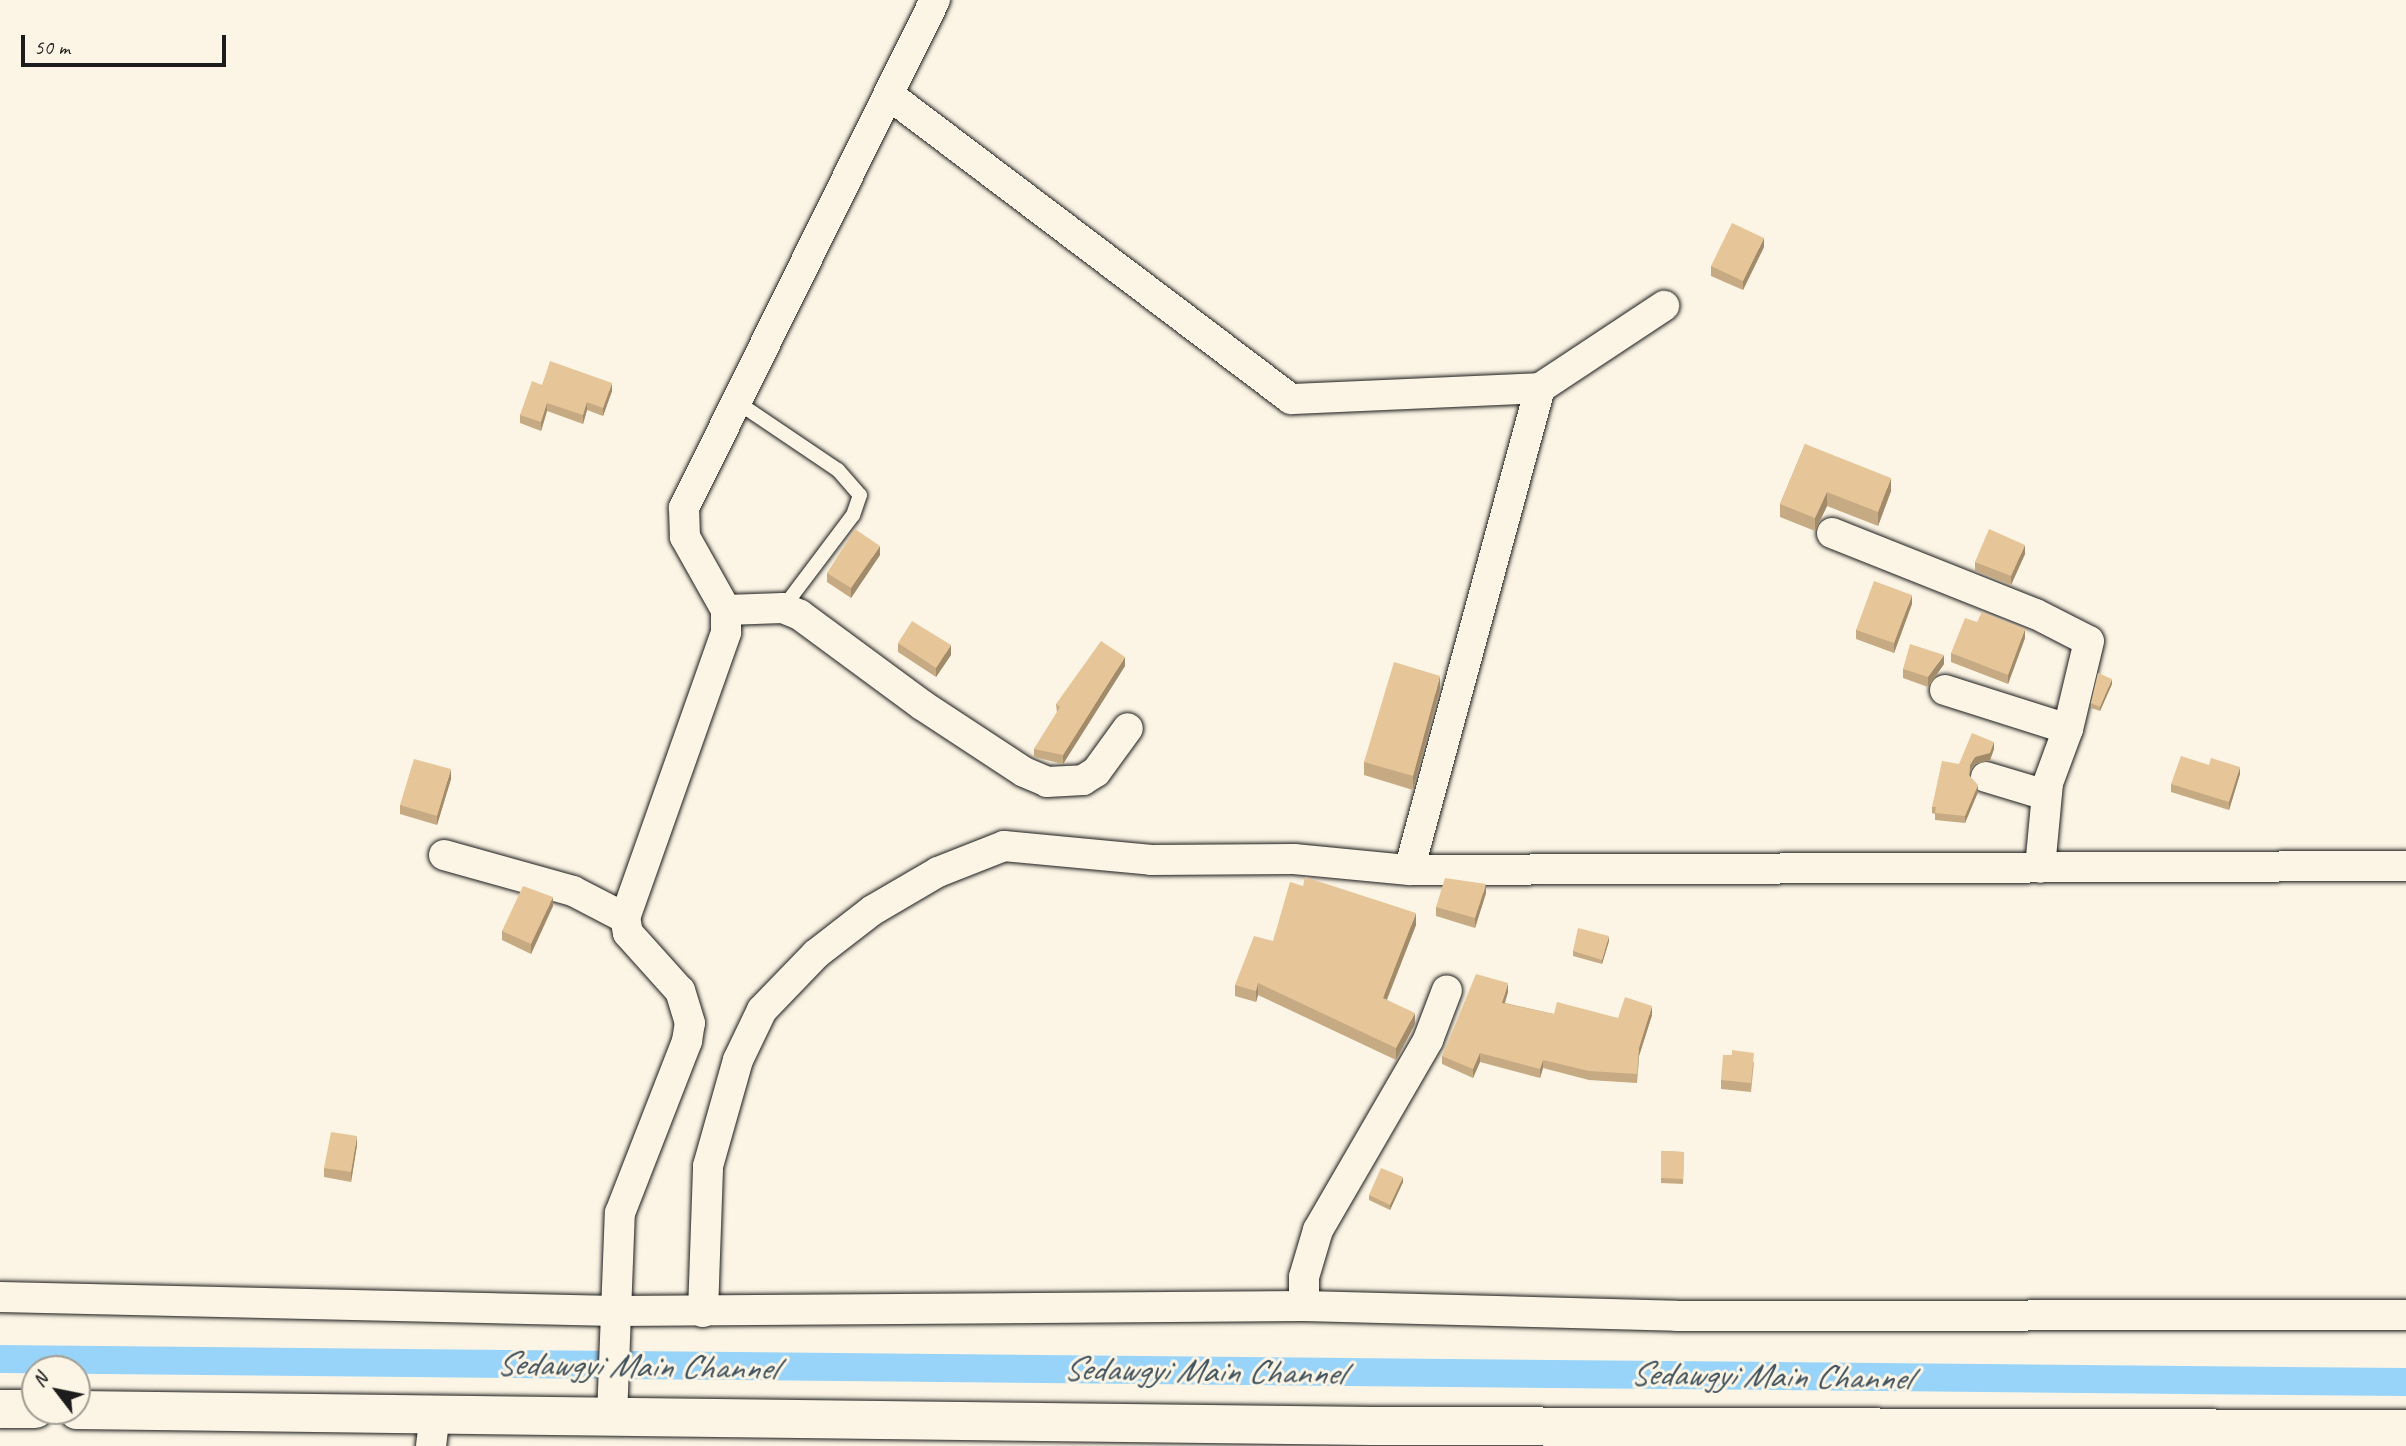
<!DOCTYPE html>
<html>
<head>
<meta charset="utf-8">
<style>
  body { margin:0 }
  #map { position:relative; width:2406px; height:1446px; overflow:hidden; background:#fcf5e5; font-family:Caveat,sans-serif }
  div>[style] { position:absolute }
  .canal>* { height:28px; margin:-14px; padding:0 14px; transform-origin:14px; border-radius:14px; background:#98d4f9 }
  .roads { filter:drop-shadow(0 0 2px #1c1c1c) drop-shadow(0 0 2px #1c1c1c) }
  .lane>* { height:14px; margin:-7px; padding:0 7px; transform-origin:7px; border-radius:7px; background:#fcf5e5 }
  .street>* { height:30px; margin:-15px; padding:0 15px; transform-origin:15px; border-radius:15px; background:#fcf5e5 }
  .secondary>* { height:38px; margin:-19px; padding:0 19px; transform-origin:19px; border-radius:19px; background:#fcf5e5 }
  .wall>* { inset:0; background:#c6aa83 }
  .shaded-wall>* { inset:0; background:#a18b6a }
  .building>* { inset:0; background:#e6c698 }
  span { translate:-50% -50%; white-space:nowrap; text-align:center; line-height:1.15; -webkit-text-stroke:6px #fcf5e5; paint-order:stroke }
  .water-label { font-size:35px; color:#41535e; font-style:italic }
  .north { position:absolute; left:21px; top:1355px; width:70px; height:70px; box-sizing:border-box; background:#fcf5e5; border:2px solid #a29e95; border-radius:50%; rotate:302deg; font-size:19px; font-weight:700; line-height:28px; text-align:center; color:#1c1c1c }
  .north::after { content:''; display:block; margin:auto; width:24px; height:32px; background:#1c1c1c; clip-path:polygon(50% 0,100% 100%,50% 72%,0 100%) }
  .scale { position:absolute; left:21px; top:35px; width:205px; height:32px; box-sizing:border-box; border:4px solid #1c1c1c; border-top:0; padding-left:9px; font-size:21px; line-height:24px; white-space:nowrap; color:#1c1c1c; -webkit-text-stroke:5px #fcf5e5; paint-order:stroke }
</style>
</head>
<body>
<div id="map">
  <div class="canal">
    <div style="left:0;top:1359px;width:2406px;rotate:0.55deg"></div>
  </div>
  <div class="roads">
    <div class="lane">
      <div style="left:737px;top:402px;width:122px;rotate:34deg"></div>
      <div style="left:838px;top:470px;width:33px;rotate:49deg"></div>
      <div style="left:860px;top:495px;width:21px;rotate:109deg"></div>
      <div style="left:853px;top:515px;width:116px;rotate:127deg"></div>
    </div>
    <div class="street">
      <div style="left:889px;top:95px;width:504px;rotate:37.1deg"></div>
      <div style="left:1291px;top:399px;width:249px;rotate:-2.5deg"></div>
      <div style="left:1540px;top:388px;width:499px;rotate:105.2deg"></div>
      <div style="left:1540px;top:388px;width:149px;rotate:-33.5deg"></div>
      <div style="left:1832px;top:533px;width:219px;rotate:21.7deg"></div>
      <div style="left:2036px;top:614px;width:59px;rotate:27deg"></div>
      <div style="left:2089px;top:641px;width:90px;rotate:103.4deg"></div>
      <div style="left:2068px;top:729px;width:58px;rotate:110.3deg"></div>
      <div style="left:2048px;top:783px;width:85px;rotate:95.4deg"></div>
      <div style="left:726px;top:610px;width:57px;rotate:-2deg"></div>
      <div style="left:783px;top:608px;width:18px;rotate:22deg"></div>
      <div style="left:800px;top:615px;width:152px;rotate:36.4deg"></div>
      <div style="left:922px;top:705px;width:122px;rotate:33.3deg"></div>
      <div style="left:1024px;top:772px;width:25px;rotate:23deg"></div>
      <div style="left:1047px;top:782px;width:36px;rotate:-3deg"></div>
      <div style="left:1083px;top:780px;width:15px;rotate:-32deg"></div>
      <div style="left:1096px;top:772px;width:54px;rotate:-54deg"></div>
      <div style="left:1945px;top:690px;width:129px;rotate:17.6deg"></div>
      <div style="left:1986px;top:777px;width:63px;rotate:16.7deg"></div>
      <div style="left:444px;top:855px;width:134px;rotate:15.6deg"></div>
      <div style="left:573px;top:891px;width:59px;rotate:27.4deg"></div>
      <div style="left:0;top:1297px;width:615px;rotate:1.3deg"></div>
      <div style="left:615px;top:1311px;width:689px;rotate:-0.42deg"></div>
      <div style="left:1304px;top:1306px;width:372px;rotate:1.5deg"></div>
      <div style="left:1676px;top:1316px;width:730px;rotate:-0.08deg"></div>
      <div style="left:1304px;top:1306px;width:29px;rotate:-90deg"></div>
      <div style="left:1304px;top:1277px;width:49px;rotate:-73.4deg"></div>
      <div style="left:1318px;top:1230px;width:220px;rotate:-59.9deg"></div>
      <div style="left:1428px;top:1040px;width:53px;rotate:-69.2deg"></div>
      <div style="left:703px;top:1312px;width:146px;rotate:-88deg"></div>
      <div style="left:708px;top:1166px;width:110px;rotate:-74.2deg"></div>
      <div style="left:738px;top:1060px;width:55px;rotate:-64.4deg"></div>
      <div style="left:762px;top:1010px;width:78px;rotate:-46deg"></div>
      <div style="left:816px;top:954px;width:72px;rotate:-37.7deg"></div>
      <div style="left:873px;top:910px;width:75px;rotate:-30.3deg"></div>
      <div style="left:938px;top:872px;width:71px;rotate:-21.5deg"></div>
      <div style="left:1004px;top:846px;width:148px;rotate:5.4deg"></div>
      <div style="left:1151px;top:860px;width:143px;rotate:-0.4deg"></div>
      <div style="left:1294px;top:859px;width:116px;rotate:5.5deg"></div>
      <div style="left:1409px;top:870px;width:997px;rotate:-0.23deg"></div>
      <div style="left:612px;top:1417px;width:204px;rotate:-87.8deg"></div>
      <div style="left:620px;top:1213px;width:185px;rotate:-68.7deg"></div>
      <div style="left:687px;top:1041px;width:18px;rotate:-81deg"></div>
      <div style="left:690px;top:1023px;width:34px;rotate:-107deg"></div>
      <div style="left:680px;top:991px;width:78px;rotate:-131.9deg"></div>
      <div style="left:628px;top:933px;width:15px;rotate:-101deg"></div>
      <div style="left:625px;top:918px;width:303px;rotate:-70.5deg"></div>
      <div style="left:726px;top:632px;width:22px;rotate:-90deg"></div>
      <div style="left:726px;top:610px;width:84px;rotate:-119.3deg"></div>
      <div style="left:685px;top:537px;width:29px;rotate:-92deg"></div>
      <div style="left:684px;top:508px;width:567px;rotate:-63.71deg"></div>
      <div style="left:431px;top:1446px;width:32px;rotate:-83deg"></div>
    </div>
    <div class="secondary">
      <div style="left:0;top:1409px;width:35px"></div>
      <div style="left:77px;top:1410px;width:1295px;rotate:0.71deg"></div>
      <div style="left:1372px;top:1426px;width:1034px;rotate:0.17deg"></div>
    </div>
  </div>
  <div class="wall">
    <div style="clip-path:polygon(1764px 247px,1743px 290px,1711px 276px,1711px 266px)"></div>
    <div style="clip-path:polygon(542px 385px,612px 391px,603px 416px,587px 410px,583px 424px,547px 411px,541px 431px,520px 423px,520px 415px)"></div>
    <div style="clip-path:polygon(1805px 444px,1891px 491px,1878px 526px,1827px 506px,1815px 531px,1780px 517px,1780px 504px)"></div>
    <div style="clip-path:polygon(2025px 554px,2011px 585px,1975px 571px,1975px 562px)"></div>
    <div style="clip-path:polygon(880px 555px,851px 598px,827px 582px,827px 573px)"></div>
    <div style="clip-path:polygon(1912px 604px,1894px 653px,1856px 639px,1856px 630px)"></div>
    <div style="clip-path:polygon(2025px 638px,2008px 684px,1951px 662px,1951px 653px)"></div>
    <div style="clip-path:polygon(898px 643px,951px 655px,936px 677px,898px 652px)"></div>
    <div style="clip-path:polygon(1944px 664px,1928px 687px,1903px 678px,1903px 669px)"></div>
    <div style="clip-path:polygon(1125px 666px,1063px 764px,1034px 757px,1034px 749px,1057px 713px,1056px 704px)"></div>
    <div style="clip-path:polygon(2112px 684px,2100px 711px,2091px 708px,2091px 703px)"></div>
    <div style="clip-path:polygon(1440px 689px,1413px 790px,1364px 775px,1364px 762px)"></div>
    <div style="clip-path:polygon(1994px 749px,1990px 760px,1975px 764px,1970px 771px,1969px 775px,1978px 792px,1965px 823px,1935px 820px,1935px 814px,1932px 813px,1932px 807px,1959px 764px)"></div>
    <div style="clip-path:polygon(2240px 774px,2229px 810px,2171px 792px,2171px 784px)"></div>
    <div style="clip-path:polygon(451px 779px,437px 825px,400px 814px,400px 805px)"></div>
    <div style="clip-path:polygon(1486px 893px,1475px 928px,1436px 916px,1436px 907px)"></div>
    <div style="clip-path:polygon(553px 906px,531px 954px,502px 940px,502px 931px)"></div>
    <div style="clip-path:polygon(1416px 925px,1387px 1000px,1415px 1024px,1396px 1060px,1258px 995px,1256px 1002px,1235px 996px,1235px 985px,1273px 941px)"></div>
    <div style="clip-path:polygon(1609px 941px,1602px 964px,1573px 956px,1573px 951px)"></div>
    <div style="clip-path:polygon(1508px 992px,1505px 1003px,1554px 1014px,1618px 1018px,1652px 1015px,1639px 1056px,1637px 1083px,1589px 1080px,1543px 1068px,1540px 1078px,1480px 1062px,1473px 1078px,1442px 1064px,1442px 1056px)"></div>
    <div style="clip-path:polygon(1754px 1062px,1751px 1092px,1721px 1089px,1721px 1080px)"></div>
    <div style="clip-path:polygon(357px 1145px,351px 1182px,324px 1177px,324px 1168px)"></div>
    <div style="clip-path:polygon(1661px 1151px,1684px 1152px,1683px 1184px,1661px 1183px)"></div>
    <div style="clip-path:polygon(1403px 1182px,1390px 1210px,1369px 1200px,1369px 1195px)"></div>
  </div>
  <div class="shaded-wall">
    <div style="clip-path:polygon(1764px 238px,1764px 247px,1743px 290px,1743px 281px)"></div>
    <div style="clip-path:polygon(612px 383px,612px 391px,603px 416px,603px 408px)"></div>
    <div style="clip-path:polygon(587px 402px,587px 410px,583px 424px,583px 415px)"></div>
    <div style="clip-path:polygon(547px 403px,547px 411px,541px 431px,541px 422px)"></div>
    <div style="clip-path:polygon(1891px 478px,1891px 491px,1878px 526px,1878px 512px)"></div>
    <div style="clip-path:polygon(1827px 492px,1827px 506px,1815px 531px,1815px 518px)"></div>
    <div style="clip-path:polygon(2025px 545px,2025px 554px,2011px 585px,2011px 576px)"></div>
    <div style="clip-path:polygon(880px 546px,880px 555px,851px 598px,851px 588px)"></div>
    <div style="clip-path:polygon(1912px 595px,1912px 604px,1894px 653px,1894px 643px)"></div>
    <div style="clip-path:polygon(2025px 629px,2025px 638px,2008px 684px,2008px 675px)"></div>
    <div style="clip-path:polygon(951px 645px,951px 655px,936px 677px,936px 668px)"></div>
    <div style="clip-path:polygon(1944px 655px,1944px 664px,1928px 687px,1928px 677px)"></div>
    <div style="clip-path:polygon(1125px 657px,1125px 666px,1063px 764px,1063px 755px)"></div>
    <div style="clip-path:polygon(1440px 676px,1440px 689px,1413px 790px,1413px 776px)"></div>
    <div style="clip-path:polygon(2112px 679px,2112px 684px,2100px 711px,2100px 707px)"></div>
    <div style="clip-path:polygon(1994px 742px,1994px 749px,1990px 760px,1975px 764px,1970px 771px,1970px 765px,1975px 757px)"></div>
    <div style="clip-path:polygon(2240px 767px,2240px 774px,2229px 810px,2229px 802px)"></div>
    <div style="clip-path:polygon(451px 769px,451px 779px,437px 825px,437px 816px)"></div>
    <div style="clip-path:polygon(1978px 785px,1978px 792px,1965px 823px,1965px 816px)"></div>
    <div style="clip-path:polygon(1486px 884px,1486px 893px,1475px 928px,1475px 918px)"></div>
    <div style="clip-path:polygon(553px 897px,553px 906px,531px 954px,531px 944px)"></div>
    <div style="clip-path:polygon(1416px 913px,1416px 925px,1383px 1009px,1383px 998px)"></div>
    <div style="clip-path:polygon(1609px 936px,1609px 941px,1602px 964px,1602px 960px)"></div>
    <div style="clip-path:polygon(1258px 983px,1258px 995px,1256px 1002px,1256px 991px)"></div>
    <div style="clip-path:polygon(1508px 983px,1508px 992px,1502px 1011px,1502px 1003px)"></div>
    <div style="clip-path:polygon(1652px 1006px,1652px 1015px,1639px 1056px,1637px 1083px,1639px 1048px)"></div>
    <div style="clip-path:polygon(1415px 1013px,1415px 1024px,1396px 1060px,1396px 1048px)"></div>
    <div style="clip-path:polygon(1480px 1053px,1480px 1062px,1473px 1078px,1473px 1069px)"></div>
    <div style="clip-path:polygon(1543px 1060px,1543px 1068px,1540px 1078px,1540px 1069px)"></div>
    <div style="clip-path:polygon(357px 1136px,357px 1145px,351px 1182px,351px 1172px)"></div>
    <div style="clip-path:polygon(1403px 1177px,1403px 1182px,1390px 1210px,1390px 1205px)"></div>
  </div>
  <div class="building">
    <div style="clip-path:polygon(1732px 223px,1764px 238px,1743px 281px,1711px 266px)"></div>
    <div style="clip-path:polygon(550px 361px,612px 383px,603px 408px,587px 402px,583px 415px,547px 403px,541px 422px,520px 415px,532px 381px,542px 385px)"></div>
    <div style="clip-path:polygon(1805px 444px,1891px 478px,1878px 512px,1827px 492px,1815px 518px,1780px 504px)"></div>
    <div style="clip-path:polygon(855px 529px,880px 546px,851px 588px,827px 573px)"></div>
    <div style="clip-path:polygon(1989px 529px,2025px 545px,2011px 576px,1975px 562px)"></div>
    <div style="clip-path:polygon(1874px 581px,1912px 595px,1894px 643px,1856px 630px)"></div>
    <div style="clip-path:polygon(1982px 612px,2025px 629px,2008px 675px,1951px 653px,1965px 618px,1977px 622px)"></div>
    <div style="clip-path:polygon(912px 621px,951px 645px,936px 668px,898px 643px)"></div>
    <div style="clip-path:polygon(1101px 641px,1125px 657px,1063px 755px,1034px 749px,1060px 707px,1056px 704px)"></div>
    <div style="clip-path:polygon(1910px 644px,1944px 655px,1928px 677px,1903px 669px)"></div>
    <div style="clip-path:polygon(1394px 662px,1440px 676px,1413px 776px,1364px 762px)"></div>
    <div style="clip-path:polygon(2098px 673px,2112px 679px,2100px 707px,2091px 703px)"></div>
    <div style="clip-path:polygon(1972px 733px,1994px 742px,1990px 753px,1975px 757px,1970px 765px,1969px 775px,1978px 785px,1965px 816px,1935px 813px,1936px 807px,1932px 807px,1942px 761px,1959px 764px)"></div>
    <div style="clip-path:polygon(2181px 756px,2209px 765px,2211px 758px,2240px 767px,2229px 802px,2171px 784px)"></div>
    <div style="clip-path:polygon(414px 759px,451px 769px,437px 816px,400px 805px)"></div>
    <div style="clip-path:polygon(1305px 877px,1416px 913px,1383px 998px,1415px 1013px,1396px 1048px,1258px 983px,1256px 991px,1235px 985px,1254px 936px,1273px 941px,1290px 882px,1303px 886px)"></div>
    <div style="clip-path:polygon(1445px 878px,1486px 884px,1475px 918px,1436px 907px)"></div>
    <div style="clip-path:polygon(523px 886px,553px 897px,531px 944px,502px 931px)"></div>
    <div style="clip-path:polygon(1578px 928px,1609px 936px,1602px 960px,1573px 951px)"></div>
    <div style="clip-path:polygon(1476px 974px,1508px 983px,1502px 1003px,1554px 1014px,1557px 1002px,1618px 1018px,1625px 997px,1652px 1006px,1639px 1048px,1637px 1074px,1589px 1071px,1543px 1060px,1540px 1069px,1480px 1053px,1473px 1069px,1442px 1056px)"></div>
    <div style="clip-path:polygon(1732px 1050px,1754px 1053px,1751px 1083px,1721px 1080px,1723px 1055px,1732px 1055px)"></div>
    <div style="clip-path:polygon(331px 1132px,357px 1136px,351px 1172px,324px 1168px)"></div>
    <div style="clip-path:polygon(1661px 1151px,1684px 1152px,1683px 1179px,1661px 1178px)"></div>
    <div style="clip-path:polygon(1381px 1168px,1403px 1177px,1390px 1205px,1369px 1195px)"></div>
  </div>
  <div class="water-label">
    <span style="left:636px;top:1366px;rotate:1deg">Sedawgyi Main Channel</span>
    <span style="left:1203px;top:1371px;rotate:1deg">Sedawgyi Main Channel</span>
    <span style="left:1770px;top:1376px;rotate:1deg">Sedawgyi Main Channel</span>
  </div>
  <div class="north">N</div>
  <div class="scale">50 m</div>
</div>
</body>
</html>
